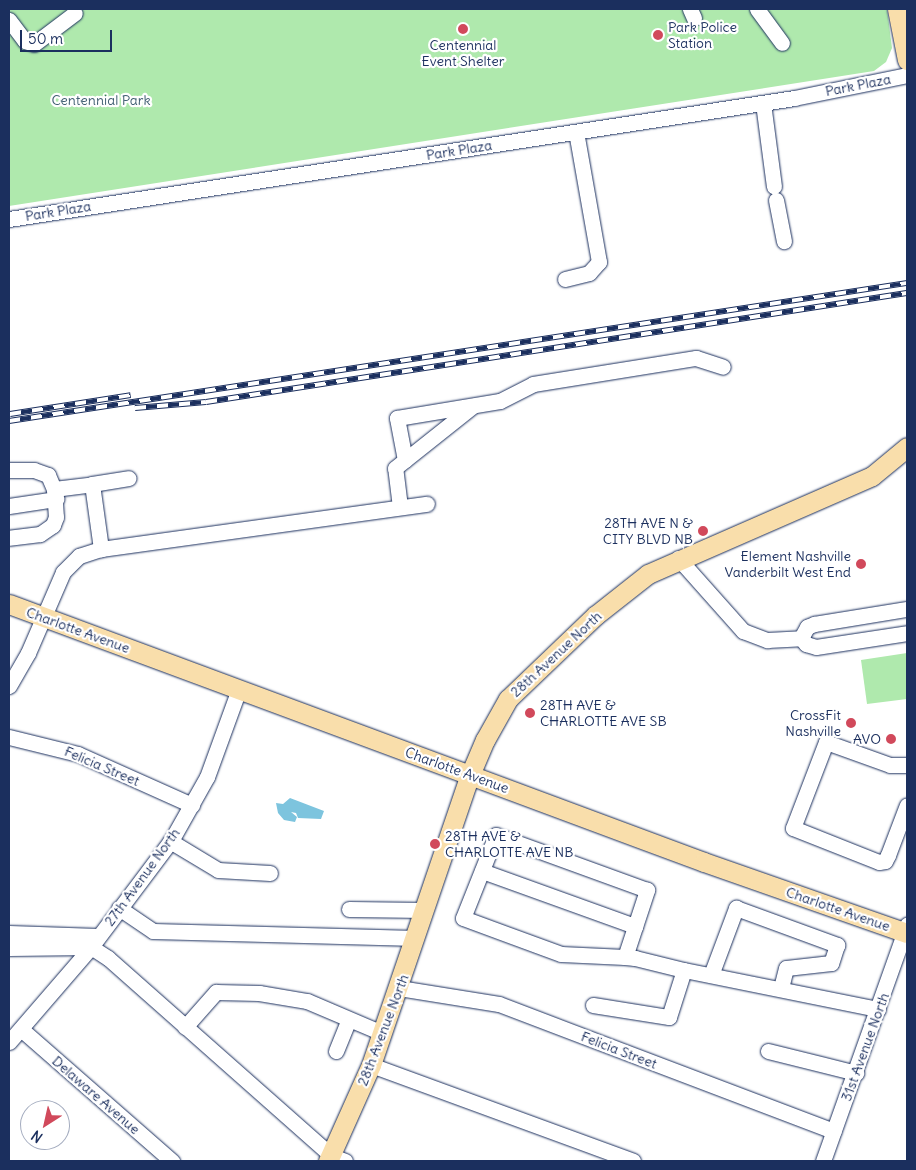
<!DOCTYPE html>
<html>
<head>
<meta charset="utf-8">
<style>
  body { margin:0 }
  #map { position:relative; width:916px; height:1170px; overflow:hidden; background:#fff; font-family:Delius,sans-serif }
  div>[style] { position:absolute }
  .green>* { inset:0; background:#afe9ad }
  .water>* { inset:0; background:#7dc4de }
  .roads { filter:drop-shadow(0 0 1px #1b2f5e) drop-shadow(0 0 1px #1b2f5e) }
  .minor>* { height:15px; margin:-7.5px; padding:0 7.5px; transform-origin:7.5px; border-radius:7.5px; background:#fff }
  .major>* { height:19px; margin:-9.5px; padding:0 9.5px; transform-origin:9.5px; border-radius:9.5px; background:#f9deab }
  .rail>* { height:5.5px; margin-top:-2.75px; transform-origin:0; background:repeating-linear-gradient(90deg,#fff 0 11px,#1b2f5e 0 22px); box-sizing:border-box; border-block:1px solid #1b2f5e }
  .dots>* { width:14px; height:14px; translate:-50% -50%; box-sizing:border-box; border:2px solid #fff; border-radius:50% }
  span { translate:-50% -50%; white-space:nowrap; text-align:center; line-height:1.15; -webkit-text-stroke:4.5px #fff; paint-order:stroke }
  .poi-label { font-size:14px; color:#1b2f5e }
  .left { translate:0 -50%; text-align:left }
  .right { translate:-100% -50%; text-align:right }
  .street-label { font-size:14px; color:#1b2f5e }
  .park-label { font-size:14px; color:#405e72 }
  .frame { position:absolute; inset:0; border:10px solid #1b2f5e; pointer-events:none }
  .north { position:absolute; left:20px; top:1100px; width:50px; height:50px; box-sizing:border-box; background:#fff; border:1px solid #a4acbf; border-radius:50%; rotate:215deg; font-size:14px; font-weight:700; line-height:20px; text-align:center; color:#1b2f5e }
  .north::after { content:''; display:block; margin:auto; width:18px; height:22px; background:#d1495b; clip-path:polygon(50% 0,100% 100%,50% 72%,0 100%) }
  .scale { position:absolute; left:20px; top:30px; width:92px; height:22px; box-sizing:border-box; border:2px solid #1b2f5e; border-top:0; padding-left:6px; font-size:15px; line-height:18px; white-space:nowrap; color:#1b2f5e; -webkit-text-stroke:4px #fff; paint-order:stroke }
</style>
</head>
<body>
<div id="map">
  <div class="green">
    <div style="clip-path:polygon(9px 9px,887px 9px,892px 48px,886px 62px,874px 71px,9px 206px)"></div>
    <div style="clip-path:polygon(907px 653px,907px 699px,867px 704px,861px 660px)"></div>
  </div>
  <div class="water">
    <div style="clip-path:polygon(290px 798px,324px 811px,321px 819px,298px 818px,296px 813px,291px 812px,297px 817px,295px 822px,284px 820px,278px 813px,276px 803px,283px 804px)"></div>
  </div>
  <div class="roads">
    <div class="minor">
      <div style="left:690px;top:9px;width:10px;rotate:66deg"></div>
      <div style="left:757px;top:9px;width:42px;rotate:53.7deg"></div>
      <div style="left:9px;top:20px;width:26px;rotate:53deg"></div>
      <div style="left:25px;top:41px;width:9px;rotate:18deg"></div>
      <div style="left:34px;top:44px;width:51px;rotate:-37.1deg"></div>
      <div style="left:763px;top:103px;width:84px;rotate:82.5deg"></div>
      <div style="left:776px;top:200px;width:42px;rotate:79deg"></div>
      <div style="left:9px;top:219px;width:794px;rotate:-8.76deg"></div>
      <div style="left:794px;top:98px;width:115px;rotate:-11.5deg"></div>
      <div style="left:565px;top:279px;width:25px;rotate:-14deg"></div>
      <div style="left:589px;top:273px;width:15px;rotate:-48deg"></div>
      <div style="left:599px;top:262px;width:132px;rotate:-100deg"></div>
      <div style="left:405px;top:460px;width:43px;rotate:-100.8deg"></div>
      <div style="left:397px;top:418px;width:104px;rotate:-9.4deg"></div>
      <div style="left:500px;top:401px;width:37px;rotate:-27deg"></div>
      <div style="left:533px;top:384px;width:165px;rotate:-9.1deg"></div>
      <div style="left:696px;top:358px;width:28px;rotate:18deg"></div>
      <div style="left:9px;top:470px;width:25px"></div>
      <div style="left:34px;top:470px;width:15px;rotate:20deg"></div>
      <div style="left:48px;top:475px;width:15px;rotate:67deg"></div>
      <div style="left:54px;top:489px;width:28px;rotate:86deg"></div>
      <div style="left:56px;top:517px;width:9px;rotate:111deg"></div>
      <div style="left:53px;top:525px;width:16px;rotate:145deg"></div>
      <div style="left:40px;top:534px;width:31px;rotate:173deg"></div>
      <div style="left:92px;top:484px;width:37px;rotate:-9deg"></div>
      <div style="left:54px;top:489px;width:38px;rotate:-7deg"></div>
      <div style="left:92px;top:484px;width:66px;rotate:82.1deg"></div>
      <div style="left:9px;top:506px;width:48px;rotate:-8.5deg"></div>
      <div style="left:400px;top:507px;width:39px;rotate:-97deg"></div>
      <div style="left:395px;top:468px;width:100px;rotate:-38.5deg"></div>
      <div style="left:678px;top:558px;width:98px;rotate:48.3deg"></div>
      <div style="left:743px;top:631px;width:26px;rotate:21deg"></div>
      <div style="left:767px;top:640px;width:34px;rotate:-3deg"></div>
      <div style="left:801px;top:638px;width:13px;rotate:-61deg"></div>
      <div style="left:807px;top:627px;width:8px;rotate:-23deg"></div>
      <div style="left:814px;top:624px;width:94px;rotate:-9.2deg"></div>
      <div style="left:801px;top:638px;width:8px;rotate:50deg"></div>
      <div style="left:806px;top:644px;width:10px;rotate:17deg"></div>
      <div style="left:816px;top:647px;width:92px;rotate:-8.7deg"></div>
      <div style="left:9px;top:686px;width:38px;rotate:-60deg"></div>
      <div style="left:28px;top:653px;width:88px;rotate:-66.6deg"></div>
      <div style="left:63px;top:572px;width:23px;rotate:-45deg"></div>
      <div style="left:79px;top:556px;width:23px;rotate:-18deg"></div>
      <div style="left:101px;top:549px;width:329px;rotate:-7.9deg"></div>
      <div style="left:9px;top:737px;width:71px;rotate:13.8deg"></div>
      <div style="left:78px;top:754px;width:125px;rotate:24.1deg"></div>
      <div style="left:907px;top:765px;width:17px;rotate:180deg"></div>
      <div style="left:890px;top:765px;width:68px;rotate:-160.2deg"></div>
      <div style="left:826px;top:742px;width:92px;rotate:111deg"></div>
      <div style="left:793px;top:828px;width:92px;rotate:21.6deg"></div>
      <div style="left:879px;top:862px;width:6px;rotate:-9deg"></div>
      <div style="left:885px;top:861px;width:7px;rotate:-63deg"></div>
      <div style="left:888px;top:855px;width:53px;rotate:-69.2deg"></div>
      <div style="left:170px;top:841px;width:56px;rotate:31.1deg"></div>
      <div style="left:218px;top:870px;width:52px;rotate:3.3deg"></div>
      <div style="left:482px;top:871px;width:163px;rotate:19.8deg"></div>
      <div style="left:119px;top:908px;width:41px;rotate:34.1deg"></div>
      <div style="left:153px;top:931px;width:263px;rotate:1.5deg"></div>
      <div style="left:349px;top:909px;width:76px;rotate:0.8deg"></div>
      <div style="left:9px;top:933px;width:89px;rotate:1.9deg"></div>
      <div style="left:9px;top:948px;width:82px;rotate:-0.7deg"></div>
      <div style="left:91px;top:947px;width:20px;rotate:33deg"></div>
      <div style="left:108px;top:958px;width:299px;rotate:41.5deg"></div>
      <div style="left:332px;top:1156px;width:14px;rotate:21deg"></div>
      <div style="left:625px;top:957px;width:71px;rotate:-71.8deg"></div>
      <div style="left:647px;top:890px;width:161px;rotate:-160deg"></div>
      <div style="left:496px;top:835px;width:89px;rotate:111.7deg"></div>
      <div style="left:463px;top:918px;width:104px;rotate:20.2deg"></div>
      <div style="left:561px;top:954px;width:64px;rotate:2.7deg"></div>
      <div style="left:625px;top:957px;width:10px;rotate:6deg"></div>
      <div style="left:635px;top:958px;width:50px;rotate:13.8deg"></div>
      <div style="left:684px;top:970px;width:198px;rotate:11.4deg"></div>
      <div style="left:711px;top:975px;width:72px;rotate:-69.5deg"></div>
      <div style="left:736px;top:908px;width:108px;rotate:20.1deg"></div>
      <div style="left:837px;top:945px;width:19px;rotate:108deg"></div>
      <div style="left:831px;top:963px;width:45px;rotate:173.7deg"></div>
      <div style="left:786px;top:968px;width:21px;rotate:104deg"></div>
      <div style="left:399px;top:988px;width:101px;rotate:9.1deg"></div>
      <div style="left:499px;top:1004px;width:358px;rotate:20.8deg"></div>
      <div style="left:593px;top:1005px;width:77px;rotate:9deg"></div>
      <div style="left:669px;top:1017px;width:49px;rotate:-72.3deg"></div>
      <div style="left:185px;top:1027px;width:47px;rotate:-48.5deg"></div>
      <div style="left:216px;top:992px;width:43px;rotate:1.3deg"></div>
      <div style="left:259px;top:993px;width:49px;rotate:9.5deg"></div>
      <div style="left:307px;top:1001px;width:82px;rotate:23.1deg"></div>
      <div style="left:21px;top:1029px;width:201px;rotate:41.2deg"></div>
      <div style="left:9px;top:1042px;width:125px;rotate:-49.2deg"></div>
      <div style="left:91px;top:947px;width:135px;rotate:-53.1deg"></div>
      <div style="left:172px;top:839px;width:71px;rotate:-60.6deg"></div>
      <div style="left:207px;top:777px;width:94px;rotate:-70deg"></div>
      <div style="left:336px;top:1051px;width:32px;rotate:-68deg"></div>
      <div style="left:768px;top:1051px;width:91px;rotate:14deg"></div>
      <div style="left:371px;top:1065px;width:279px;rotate:20.1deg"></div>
      <div style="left:823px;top:1161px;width:251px;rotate:-70.4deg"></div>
    </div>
    <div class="major">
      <div style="left:897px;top:9px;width:52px;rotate:78.9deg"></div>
      <div style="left:9px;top:604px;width:741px;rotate:20.37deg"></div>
      <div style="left:704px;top:862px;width:215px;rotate:19.3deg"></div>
      <div style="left:328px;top:1161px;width:105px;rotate:-65.9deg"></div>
      <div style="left:371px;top:1065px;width:306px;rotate:-71.2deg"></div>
      <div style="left:470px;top:775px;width:38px;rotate:-67deg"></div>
      <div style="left:485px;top:740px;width:47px;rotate:-60.7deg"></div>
      <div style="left:508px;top:699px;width:122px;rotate:-43.7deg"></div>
      <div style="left:596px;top:615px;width:66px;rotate:-38.3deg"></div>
      <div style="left:648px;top:574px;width:244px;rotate:-23.6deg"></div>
      <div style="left:872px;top:476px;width:45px;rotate:-39.6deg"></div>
    </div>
  </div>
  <div class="rail">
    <div style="left:135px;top:408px;width:71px;rotate:-4.8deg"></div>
    <div style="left:206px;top:402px;width:709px;rotate:-8.84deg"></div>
    <div style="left:10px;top:414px;width:122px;rotate:-8.9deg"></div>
    <div style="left:9px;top:421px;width:909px;rotate:-8.74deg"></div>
  </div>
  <div class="dots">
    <div style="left:463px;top:29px;background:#d1495b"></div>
    <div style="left:658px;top:35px;background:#d1495b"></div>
    <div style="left:703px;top:531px;background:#d1495b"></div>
    <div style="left:861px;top:564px;background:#d1495b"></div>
    <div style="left:530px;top:713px;background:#d1495b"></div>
    <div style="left:851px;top:723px;background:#d1495b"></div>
    <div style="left:891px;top:739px;background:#d1495b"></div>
    <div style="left:435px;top:844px;background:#d1495b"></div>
  </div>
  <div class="poi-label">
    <span class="left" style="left:668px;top:35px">Park Police<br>Station</span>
    <span style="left:463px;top:53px">Centennial<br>Event Shelter</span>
    <span class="right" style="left:693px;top:531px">28TH AVE N &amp;<br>CITY BLVD NB</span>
    <span class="right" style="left:851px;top:564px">Element Nashville<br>Vanderbilt West End</span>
    <span class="left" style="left:540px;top:713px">28TH AVE &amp;<br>CHARLOTTE AVE SB</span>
    <span class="right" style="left:841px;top:723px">CrossFit<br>Nashville</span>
    <span class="right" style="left:881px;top:739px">AVO</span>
    <span class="left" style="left:445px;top:844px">28TH AVE &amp;<br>CHARLOTTE AVE NB</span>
  </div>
  <div class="street-label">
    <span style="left:858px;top:85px;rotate:-11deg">Park Plaza</span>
    <span style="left:459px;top:150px;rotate:-9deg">Park Plaza</span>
    <span style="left:58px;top:211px;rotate:-9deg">Park Plaza</span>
    <span style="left:78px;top:630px;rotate:20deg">Charlotte Avenue</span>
    <span style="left:556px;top:654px;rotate:-43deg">28th Avenue North</span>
    <span style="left:102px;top:766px;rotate:23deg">Felicia Street</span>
    <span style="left:457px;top:770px;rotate:20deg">Charlotte Avenue</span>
    <span style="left:142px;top:877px;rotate:-54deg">27th Avenue North</span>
    <span style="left:838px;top:909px;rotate:19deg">Charlotte Avenue</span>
    <span style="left:383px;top:1030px;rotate:-69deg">28th Avenue North</span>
    <span style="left:865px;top:1047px;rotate:-70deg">31st Avenue North</span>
    <span style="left:619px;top:1050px;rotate:21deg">Felicia Street</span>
    <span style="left:96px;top:1095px;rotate:41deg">Delaware Avenue</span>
  </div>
  <div class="park-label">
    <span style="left:101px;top:100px">Centennial Park</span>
  </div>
  <div class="frame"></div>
  <div class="north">N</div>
  <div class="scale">50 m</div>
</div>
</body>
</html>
